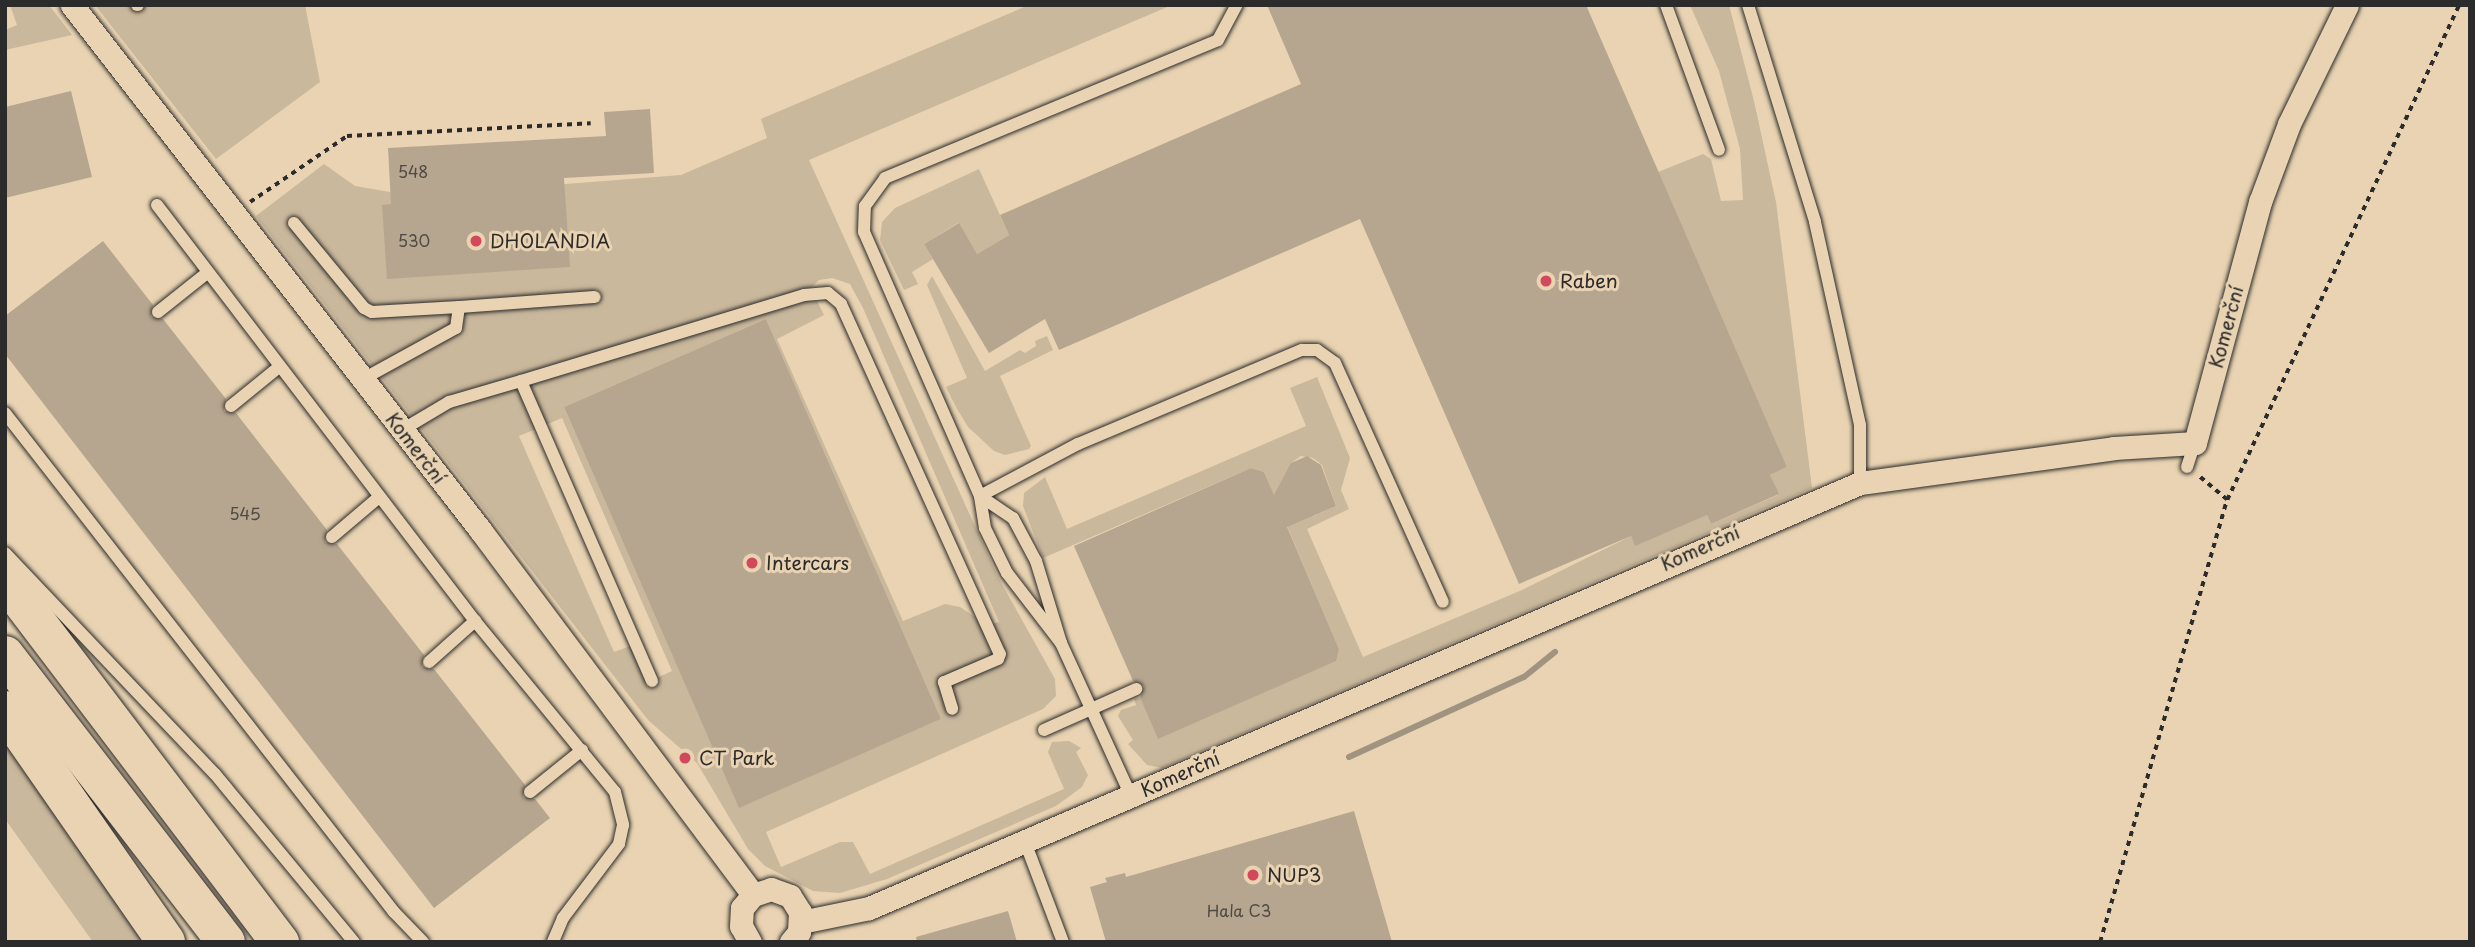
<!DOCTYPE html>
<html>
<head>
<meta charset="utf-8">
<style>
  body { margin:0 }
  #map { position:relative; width:2475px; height:947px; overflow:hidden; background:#e9d3b2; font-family:"Playpen Sans",sans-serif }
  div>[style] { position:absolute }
  .green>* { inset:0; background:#cab89c }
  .stream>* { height:6px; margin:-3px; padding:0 3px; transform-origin:3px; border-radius:3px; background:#a0937f }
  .building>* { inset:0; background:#b7a68f }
  .path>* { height:3.5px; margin-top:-1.75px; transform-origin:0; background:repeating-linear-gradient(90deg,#2b2b2b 0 5px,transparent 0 10px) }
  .roads { filter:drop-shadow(0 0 2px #2b2b2b) drop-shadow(0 0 2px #2b2b2b) }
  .lane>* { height:12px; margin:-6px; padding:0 6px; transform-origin:6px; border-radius:6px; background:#e9d3b2 }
  .street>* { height:23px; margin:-11.5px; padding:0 11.5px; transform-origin:11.5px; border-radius:11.5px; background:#e9d3b2 }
  .highway>* { height:38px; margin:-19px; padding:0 19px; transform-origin:19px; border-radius:19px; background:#e9d3b2 }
  .dots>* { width:19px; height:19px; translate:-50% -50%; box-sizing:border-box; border:4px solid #e9d3b2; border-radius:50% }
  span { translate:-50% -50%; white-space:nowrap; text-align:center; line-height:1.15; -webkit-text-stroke:6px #e9d3b2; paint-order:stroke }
  .number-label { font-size:16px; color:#4e4a44 }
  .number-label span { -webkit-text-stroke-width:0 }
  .poi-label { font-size:19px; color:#2b2b2b }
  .left { translate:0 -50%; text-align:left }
  .street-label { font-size:19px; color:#2b2b2b }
  .frame { position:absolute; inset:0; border:7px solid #2b2b2b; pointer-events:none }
</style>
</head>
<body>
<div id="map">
  <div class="green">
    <div style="clip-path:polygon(10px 5px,49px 5px,72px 35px,5px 50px,5px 30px,17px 25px)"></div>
    <div style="clip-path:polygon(95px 5px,305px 5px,320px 82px,216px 159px)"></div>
    <div style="clip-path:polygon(evenodd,1029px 5px,1172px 5px,809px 160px,998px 577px,1055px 679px,1056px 696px,1043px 709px,766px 832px,781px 867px,840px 842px,853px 842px,870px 874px,1064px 789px,1048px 752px,1052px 742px,1069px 741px,1081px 748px,1076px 752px,1088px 775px,1082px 787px,1056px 806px,887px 879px,840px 893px,813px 891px,765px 866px,748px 849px,697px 763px,648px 720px,256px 216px,324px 164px,355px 186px,413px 196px,681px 175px,767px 138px,761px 119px,1029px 5px,832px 278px,850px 284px,863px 308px,999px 622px,987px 625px,960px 607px,945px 604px,903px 621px,777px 339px,824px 315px,817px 301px,804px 295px,819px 280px,832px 278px,1029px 5px,766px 319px,941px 719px,739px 807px,564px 407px,766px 319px,1029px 5px,562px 418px,672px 671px,652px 680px,636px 644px,614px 652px,519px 436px,562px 418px)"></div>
    <div style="clip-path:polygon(evenodd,1690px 5px,1729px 5px,1754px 101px,1776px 202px,1812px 488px,1162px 768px,1147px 765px,1128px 744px,1133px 740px,1118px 716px,1121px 710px,1136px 705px,1134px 699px,1339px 649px,1264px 472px,1251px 468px,1043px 558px,1023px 506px,1024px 493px,1045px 477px,1067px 529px,1306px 426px,1290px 388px,1317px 377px,1350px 458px,1341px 490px,1349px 509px,1307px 529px,1363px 657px,1522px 590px,1631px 536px,1635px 545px,1702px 504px,1711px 524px,1778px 495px,1770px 475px,1787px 467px,1658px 172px,1703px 154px,1711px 159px,1721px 201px,1743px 200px,1740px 149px,1719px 71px,1690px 5px,1301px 456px,1313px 458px,1322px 465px,1336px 506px,1313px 516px,1291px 463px,1301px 456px)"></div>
    <div style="clip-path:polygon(979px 169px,1009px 235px,977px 254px,958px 223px,924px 244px,933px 259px,912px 272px,918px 284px,904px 290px,880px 240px,882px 222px,895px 208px)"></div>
    <div style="clip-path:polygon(932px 276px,985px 371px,1020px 350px,1025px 353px,1036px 346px,1035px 341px,1047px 336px,1053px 350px,1000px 376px,1031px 446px,1029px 449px,1005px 455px,994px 451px,968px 427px,957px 409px,946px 387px,967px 378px,927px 285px)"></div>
    <div style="clip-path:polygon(5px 744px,145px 942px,93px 942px,5px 819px)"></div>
  </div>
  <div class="stream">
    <div style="left:1349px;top:757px;width:192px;rotate:-24.6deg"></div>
    <div style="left:1524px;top:677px;width:40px;rotate:-39deg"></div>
  </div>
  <div class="building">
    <div style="clip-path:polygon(1267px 5px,1586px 5px,1787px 467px,1770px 475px,1779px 494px,1711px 524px,1707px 515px,1635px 546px,1631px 536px,1519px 584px,1360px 219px,1059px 350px,1045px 319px,989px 353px,924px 244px,959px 223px,977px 254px,1009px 235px,1000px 215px,1301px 84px)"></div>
    <div style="clip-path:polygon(71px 91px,92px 177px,5px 198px,5px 107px)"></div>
    <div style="clip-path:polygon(650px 109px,654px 173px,564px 178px,570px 267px,387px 279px,382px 205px,391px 204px,388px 148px,606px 136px,604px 112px)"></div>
    <div style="clip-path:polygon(103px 241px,153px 305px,151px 317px,163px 319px,226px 399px,224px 411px,236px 413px,327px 530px,325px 542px,337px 544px,424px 655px,422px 667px,434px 669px,525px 785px,523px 797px,535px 799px,550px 818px,434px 908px,5px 354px,5px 316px)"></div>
    <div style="clip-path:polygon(766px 319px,941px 719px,739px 808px,564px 407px)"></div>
    <div style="clip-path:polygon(1307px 456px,1321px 465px,1336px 506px,1287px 527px,1339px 649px,1336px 661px,1158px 739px,1140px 697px,1144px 686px,1133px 681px,1074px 546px,1251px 468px,1264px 472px,1274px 495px,1291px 463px)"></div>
    <div style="clip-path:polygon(1354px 811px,1392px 942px,1106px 942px,1090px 887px,1107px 882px,1105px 878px,1125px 873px,1126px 877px)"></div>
    <div style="clip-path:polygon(1008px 911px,1017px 942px,917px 942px,916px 937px)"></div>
  </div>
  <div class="path">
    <div style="left:250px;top:202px;width:117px;rotate:-34.2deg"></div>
    <div style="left:347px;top:136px;width:244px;rotate:-3deg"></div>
    <div style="left:2227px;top:500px;width:547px;rotate:-64.89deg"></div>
    <div style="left:2100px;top:942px;width:460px;rotate:-74deg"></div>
    <div style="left:2227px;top:500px;width:38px;rotate:-140deg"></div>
  </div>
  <div class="roads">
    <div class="lane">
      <div style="left:137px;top:5px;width:1px"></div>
      <div style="left:1666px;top:5px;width:154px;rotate:69.9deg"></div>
      <div style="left:1748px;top:5px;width:227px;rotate:72.8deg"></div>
      <div style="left:1815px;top:222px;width:208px;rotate:77.5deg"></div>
      <div style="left:1860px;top:425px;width:58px;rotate:90deg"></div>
      <div style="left:157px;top:205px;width:524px;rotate:52.6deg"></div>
      <div style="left:475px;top:621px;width:221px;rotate:50.7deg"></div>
      <div style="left:615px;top:792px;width:34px;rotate:76deg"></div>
      <div style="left:623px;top:825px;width:19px;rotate:102deg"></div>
      <div style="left:619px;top:844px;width:93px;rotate:127.1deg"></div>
      <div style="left:563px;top:918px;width:26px;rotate:113deg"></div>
      <div style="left:294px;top:223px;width:110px;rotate:50.5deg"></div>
      <div style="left:364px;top:308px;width:9px;rotate:27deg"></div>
      <div style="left:372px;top:312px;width:87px;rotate:-3.3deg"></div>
      <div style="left:158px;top:312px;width:63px;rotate:-38.5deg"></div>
      <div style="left:363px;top:379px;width:106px;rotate:-28.7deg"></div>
      <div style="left:456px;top:328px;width:21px;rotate:-82deg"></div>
      <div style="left:459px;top:307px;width:136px;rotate:-4.2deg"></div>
      <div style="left:231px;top:406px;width:62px;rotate:-39.1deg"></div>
      <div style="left:5px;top:413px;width:633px;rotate:52.06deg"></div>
      <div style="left:394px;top:912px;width:42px;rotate:46deg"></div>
      <div style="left:402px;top:430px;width:55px;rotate:-30.8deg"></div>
      <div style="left:449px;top:402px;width:75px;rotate:-16.3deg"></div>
      <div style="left:2187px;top:467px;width:25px;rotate:-72deg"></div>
      <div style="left:980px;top:496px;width:111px;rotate:-28deg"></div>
      <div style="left:1078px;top:444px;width:243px;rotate:-22.8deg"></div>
      <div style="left:1302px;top:350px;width:15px"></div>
      <div style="left:1317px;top:350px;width:22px;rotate:36deg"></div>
      <div style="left:1335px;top:363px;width:262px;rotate:65.7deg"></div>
      <div style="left:980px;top:496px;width:40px;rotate:34deg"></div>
      <div style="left:1013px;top:518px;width:49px;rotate:61.9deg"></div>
      <div style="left:1036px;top:561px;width:86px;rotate:73deg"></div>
      <div style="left:1061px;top:643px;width:168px;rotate:65.4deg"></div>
      <div style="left:332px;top:537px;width:62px;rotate:-40.4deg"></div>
      <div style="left:5px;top:553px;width:305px;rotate:46.5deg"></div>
      <div style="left:215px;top:774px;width:218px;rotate:50.4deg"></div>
      <div style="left:1061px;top:643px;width:88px;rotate:-127.6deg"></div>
      <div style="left:1007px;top:573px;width:50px;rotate:-116.1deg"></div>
      <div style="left:985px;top:528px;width:32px;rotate:-99deg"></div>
      <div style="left:980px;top:496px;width:288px;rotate:-113.7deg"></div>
      <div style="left:864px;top:232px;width:26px;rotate:-88deg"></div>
      <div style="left:865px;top:206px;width:34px;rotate:-54deg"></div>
      <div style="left:885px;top:178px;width:360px;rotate:-22.5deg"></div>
      <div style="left:1218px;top:40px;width:40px;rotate:-62deg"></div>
      <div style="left:429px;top:662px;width:62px;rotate:-41.7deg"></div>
      <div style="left:652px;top:681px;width:327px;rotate:-113.6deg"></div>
      <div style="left:521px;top:381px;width:296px;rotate:-16.9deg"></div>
      <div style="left:804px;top:295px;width:24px;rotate:-5deg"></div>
      <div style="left:828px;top:293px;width:17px;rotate:40deg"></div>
      <div style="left:841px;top:304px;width:384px;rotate:65.6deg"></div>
      <div style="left:1000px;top:654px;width:5px;rotate:112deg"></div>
      <div style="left:998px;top:659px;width:59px;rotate:156.9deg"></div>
      <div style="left:944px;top:682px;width:28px;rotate:73deg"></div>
      <div style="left:1044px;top:730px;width:101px;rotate:-24deg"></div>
      <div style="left:530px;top:792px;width:67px;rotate:-38.9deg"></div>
      <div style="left:1025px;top:842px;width:107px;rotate:69.2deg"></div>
    </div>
    <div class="street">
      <div style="left:72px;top:5px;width:666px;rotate:52.13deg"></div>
      <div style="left:481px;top:531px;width:454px;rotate:53.2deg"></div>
      <div style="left:801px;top:922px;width:69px;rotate:-11.6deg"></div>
      <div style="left:869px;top:908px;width:1078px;rotate:-23.21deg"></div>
      <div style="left:1860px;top:483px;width:256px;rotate:-7.8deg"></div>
      <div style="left:2114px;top:448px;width:81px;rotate:-3.5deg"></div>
      <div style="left:2195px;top:443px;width:250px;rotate:-74.9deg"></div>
      <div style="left:2260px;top:202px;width:83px;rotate:-69.6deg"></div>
      <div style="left:2289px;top:124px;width:132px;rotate:-64deg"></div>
      <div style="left:750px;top:942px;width:18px;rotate:-119deg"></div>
      <div style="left:741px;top:926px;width:18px;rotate:-87deg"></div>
      <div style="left:742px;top:908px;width:17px;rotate:-50deg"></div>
      <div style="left:753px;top:895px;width:19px;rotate:-18deg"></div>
      <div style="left:771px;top:889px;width:20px;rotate:20deg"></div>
      <div style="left:790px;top:896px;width:19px;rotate:58deg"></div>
      <div style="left:800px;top:912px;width:20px;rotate:93deg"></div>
      <div style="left:799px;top:932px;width:13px;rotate:129deg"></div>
    </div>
    <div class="highway">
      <div style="left:5px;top:580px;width:455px;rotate:52.8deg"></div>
      <div style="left:5px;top:655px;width:362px;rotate:52.4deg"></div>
      <div style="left:5px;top:710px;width:282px;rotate:55.2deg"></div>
    </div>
  </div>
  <div class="dots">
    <div style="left:476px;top:241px;background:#d1495b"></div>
    <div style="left:1546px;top:281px;background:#d1495b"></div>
    <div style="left:752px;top:563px;background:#d1495b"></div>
    <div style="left:685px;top:758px;background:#d1495b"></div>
    <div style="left:1253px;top:875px;background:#d1495b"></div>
  </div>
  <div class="number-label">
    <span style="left:413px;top:171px">548</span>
    <span style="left:414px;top:240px">530</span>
    <span style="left:245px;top:513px">545</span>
    <span style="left:1239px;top:910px">Hala C3</span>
  </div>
  <div class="poi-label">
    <span class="left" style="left:490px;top:241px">DHOLANDIA</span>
    <span class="left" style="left:1560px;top:281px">Raben</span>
    <span class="left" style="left:766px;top:563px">Intercars</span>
    <span class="left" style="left:699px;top:758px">CT Park</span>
    <span class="left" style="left:1267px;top:875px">NUP3</span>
  </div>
  <div class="street-label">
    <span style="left:2226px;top:327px;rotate:-75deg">Komerční</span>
    <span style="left:416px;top:448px;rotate:52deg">Komerční</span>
    <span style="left:1700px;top:548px;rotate:-24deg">Komerční</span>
    <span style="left:1180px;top:774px;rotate:-24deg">Komerční</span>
  </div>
  <div class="frame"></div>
</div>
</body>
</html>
